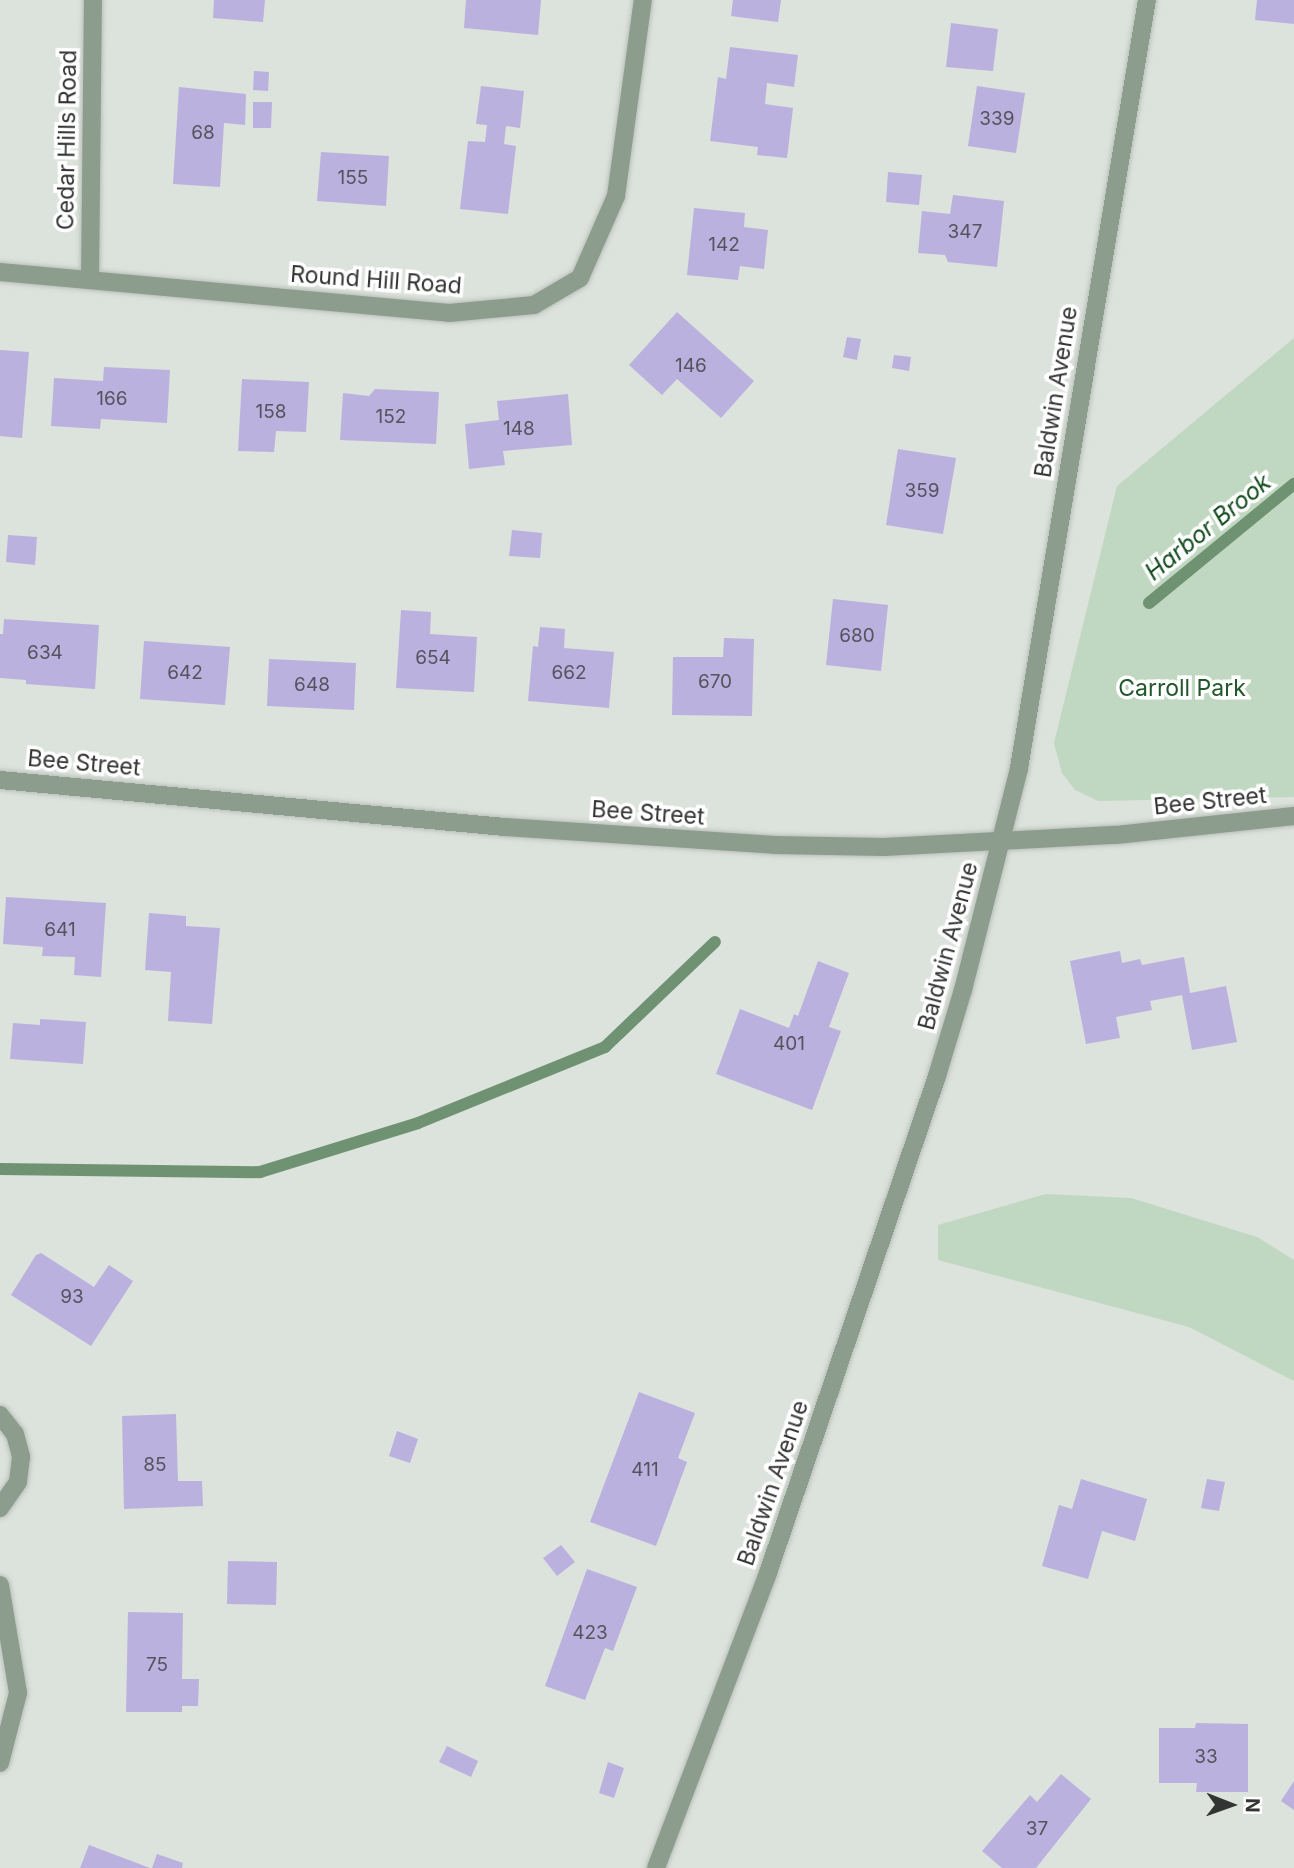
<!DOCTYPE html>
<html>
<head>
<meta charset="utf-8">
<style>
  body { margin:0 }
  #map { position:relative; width:1294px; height:1868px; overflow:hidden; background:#dce2dc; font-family:Inter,sans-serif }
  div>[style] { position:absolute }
  .green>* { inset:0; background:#c0d7c1 }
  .stream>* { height:12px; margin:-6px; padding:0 6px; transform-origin:6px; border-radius:6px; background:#6f9372 }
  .building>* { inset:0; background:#bbb1de }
  .roads { filter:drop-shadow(0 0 2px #babfba) drop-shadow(0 0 2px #babfba) }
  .minor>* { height:18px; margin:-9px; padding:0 9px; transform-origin:9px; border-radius:9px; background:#8c9c8d }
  span { translate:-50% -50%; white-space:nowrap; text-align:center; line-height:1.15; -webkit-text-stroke:7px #fff; paint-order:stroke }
  .number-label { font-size:19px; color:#55545e }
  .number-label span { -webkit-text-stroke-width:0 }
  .street-label { font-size:23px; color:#333533 }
  .park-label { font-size:23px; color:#21572a }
  .water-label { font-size:24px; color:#154d20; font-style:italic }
  .north { position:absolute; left:1196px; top:1770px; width:70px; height:70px; -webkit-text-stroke:5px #fff; paint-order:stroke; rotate:91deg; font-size:19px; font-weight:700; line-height:28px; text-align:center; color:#333533 }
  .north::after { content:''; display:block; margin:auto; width:24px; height:32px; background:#333533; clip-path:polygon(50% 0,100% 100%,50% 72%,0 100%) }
</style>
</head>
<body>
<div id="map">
  <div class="green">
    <div style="clip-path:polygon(1294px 338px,1294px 797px,1098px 801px,1075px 790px,1062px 773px,1054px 743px,1117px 486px)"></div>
    <div style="clip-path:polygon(1046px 1194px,1131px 1198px,1257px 1237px,1294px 1260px,1294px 1381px,1189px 1327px,938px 1260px,938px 1225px)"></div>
  </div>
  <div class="stream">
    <div style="left:1149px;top:603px;width:188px;rotate:-39.4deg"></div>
    <div style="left:0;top:1169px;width:260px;rotate:0.7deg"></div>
    <div style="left:260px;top:1172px;width:165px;rotate:-17.2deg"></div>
    <div style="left:418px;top:1123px;width:202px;rotate:-22.1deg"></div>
    <div style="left:605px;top:1047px;width:152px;rotate:-43.7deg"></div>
  </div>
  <div class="building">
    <div style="clip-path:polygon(214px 0,265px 0,263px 22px,213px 18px)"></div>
    <div style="clip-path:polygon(466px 0,541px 0,538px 35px,464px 28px)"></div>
    <div style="clip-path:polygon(733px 0,781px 0,778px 22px,731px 16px)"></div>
    <div style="clip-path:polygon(1257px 0,1294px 0,1294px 24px,1255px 20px)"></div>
    <div style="clip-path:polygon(951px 23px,998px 29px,993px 71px,946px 67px)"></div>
    <div style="clip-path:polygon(730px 47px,798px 55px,794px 87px,767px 83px,765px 104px,793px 108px,787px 158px,757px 155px,758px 147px,710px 141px,718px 77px,726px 79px)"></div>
    <div style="clip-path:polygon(254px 71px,269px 72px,268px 91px,253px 90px)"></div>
    <div style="clip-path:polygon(481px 86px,524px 91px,520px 128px,506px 126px,504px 144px,516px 146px,508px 214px,460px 209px,468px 141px,485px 142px,487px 125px,476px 124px)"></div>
    <div style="clip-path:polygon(977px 86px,1025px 93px,1016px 153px,968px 146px)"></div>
    <div style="clip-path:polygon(179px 87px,246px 94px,245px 125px,224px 123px,220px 187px,173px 184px)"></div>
    <div style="clip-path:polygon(253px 102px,272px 102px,271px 128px,253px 128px)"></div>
    <div style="clip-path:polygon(321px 152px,389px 156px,386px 206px,317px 201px)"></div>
    <div style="clip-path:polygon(888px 172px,922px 175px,919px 205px,886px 202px)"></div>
    <div style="clip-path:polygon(953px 195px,1004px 201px,997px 267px,948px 262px,945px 255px,918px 253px,922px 211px,950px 214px)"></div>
    <div style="clip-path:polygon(694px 208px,745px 213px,744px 227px,768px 230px,764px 269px,740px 266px,738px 280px,687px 275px)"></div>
    <div style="clip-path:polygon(677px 312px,754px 381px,721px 418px,677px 379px,662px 395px,629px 365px)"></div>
    <div style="clip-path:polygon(847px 337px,861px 339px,857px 360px,843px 357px)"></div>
    <div style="clip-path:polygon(0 350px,29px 352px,22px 438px,0 436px)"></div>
    <div style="clip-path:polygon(894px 355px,911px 357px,909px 371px,892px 368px)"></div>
    <div style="clip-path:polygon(104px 367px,170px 370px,167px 423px,101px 419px,100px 429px,51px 426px,54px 378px,103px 381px)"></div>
    <div style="clip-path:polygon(242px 379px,309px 382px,306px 432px,276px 431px,274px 452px,238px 451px)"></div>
    <div style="clip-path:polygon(375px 389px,439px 392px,436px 444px,340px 440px,343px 393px,369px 396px)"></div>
    <div style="clip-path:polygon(568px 394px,572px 445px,503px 451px,505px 465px,469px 469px,465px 424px,499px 420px,497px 401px)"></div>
    <div style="clip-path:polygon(898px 449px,956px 458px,943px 534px,886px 525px)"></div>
    <div style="clip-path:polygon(512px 530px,542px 533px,540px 558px,509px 556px)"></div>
    <div style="clip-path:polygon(8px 535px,37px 537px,35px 565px,6px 562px)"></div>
    <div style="clip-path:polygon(833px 599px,888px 605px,881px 671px,826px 665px)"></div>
    <div style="clip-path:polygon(401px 610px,431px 612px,430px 634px,477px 637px,474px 692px,396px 688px)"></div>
    <div style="clip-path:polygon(4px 619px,99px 625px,95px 689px,26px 684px,26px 680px,0 678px,0 634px,3px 634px)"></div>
    <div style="clip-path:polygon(540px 627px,565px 629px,564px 648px,614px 652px,609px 708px,528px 701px,533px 646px,538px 647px)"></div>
    <div style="clip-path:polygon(724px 638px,754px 639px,752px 716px,672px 715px,673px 657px,723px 657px)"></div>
    <div style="clip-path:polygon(144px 641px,230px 647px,225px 705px,140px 699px)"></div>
    <div style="clip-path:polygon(269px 659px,356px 663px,354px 710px,267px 706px)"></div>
    <div style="clip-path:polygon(6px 897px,106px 903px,101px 977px,74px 975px,75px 957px,42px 956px,43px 947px,3px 944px)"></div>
    <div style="clip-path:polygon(149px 913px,186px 916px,186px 926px,220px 928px,212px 1024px,168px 1021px,171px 972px,145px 970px)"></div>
    <div style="clip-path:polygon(1120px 951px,1122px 963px,1140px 959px,1142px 965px,1184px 957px,1190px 993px,1226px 986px,1237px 1042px,1192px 1050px,1182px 995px,1150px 1001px,1152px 1010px,1116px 1017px,1120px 1038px,1086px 1044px,1070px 961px)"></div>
    <div style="clip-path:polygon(818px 961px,849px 973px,829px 1027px,841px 1031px,812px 1110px,716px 1074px,740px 1009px,789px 1028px,794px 1014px,798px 1016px)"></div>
    <div style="clip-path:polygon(40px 1019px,86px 1022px,83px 1064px,10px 1059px,13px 1023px,40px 1025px)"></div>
    <div style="clip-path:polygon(41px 1253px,94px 1287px,109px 1265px,133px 1281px,91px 1346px,11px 1295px,36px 1255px)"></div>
    <div style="clip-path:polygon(639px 1392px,695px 1413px,678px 1458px,687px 1462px,656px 1546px,590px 1522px)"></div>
    <div style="clip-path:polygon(176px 1414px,178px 1481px,202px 1481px,203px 1506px,124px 1509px,122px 1416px)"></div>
    <div style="clip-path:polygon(397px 1431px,418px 1439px,410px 1463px,389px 1456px)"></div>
    <div style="clip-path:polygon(1081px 1479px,1147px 1499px,1135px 1541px,1102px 1531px,1088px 1579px,1042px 1566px,1059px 1505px,1072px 1509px)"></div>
    <div style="clip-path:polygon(1207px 1479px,1225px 1482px,1219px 1511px,1201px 1508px)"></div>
    <div style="clip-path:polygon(561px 1545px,575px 1562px,557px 1576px,543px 1558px)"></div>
    <div style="clip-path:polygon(228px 1561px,277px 1562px,276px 1605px,227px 1604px)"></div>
    <div style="clip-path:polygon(587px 1569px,637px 1587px,613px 1651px,605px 1648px,585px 1700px,545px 1686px)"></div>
    <div style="clip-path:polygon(128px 1612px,183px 1613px,182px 1679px,199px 1679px,198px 1706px,182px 1706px,182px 1712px,126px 1712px)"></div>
    <div style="clip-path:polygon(1196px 1723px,1248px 1724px,1248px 1792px,1196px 1792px,1197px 1783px,1159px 1783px,1159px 1728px,1195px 1728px)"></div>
    <div style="clip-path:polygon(447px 1746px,478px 1761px,471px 1777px,439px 1762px)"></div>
    <div style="clip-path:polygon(608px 1762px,624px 1768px,614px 1798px,599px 1793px)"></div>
    <div style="clip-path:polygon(1061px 1774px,1091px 1799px,1036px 1868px,1002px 1868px,982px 1851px,1030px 1795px,1037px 1802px)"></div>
    <div style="clip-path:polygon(1294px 1781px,1294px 1810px,1281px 1801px)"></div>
    <div style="clip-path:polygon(89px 1845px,150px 1868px,80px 1868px)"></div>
    <div style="clip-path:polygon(157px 1854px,183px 1863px,182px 1868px,152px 1868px)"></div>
  </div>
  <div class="roads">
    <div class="minor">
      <div style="left:0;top:272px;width:451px;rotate:5.2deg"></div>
      <div style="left:449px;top:313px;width:85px;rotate:-5.4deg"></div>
      <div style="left:534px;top:305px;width:53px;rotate:-30.4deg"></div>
      <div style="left:580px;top:278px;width:90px;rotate:-66.3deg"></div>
      <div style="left:616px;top:196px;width:198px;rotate:-82.2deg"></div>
      <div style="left:90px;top:280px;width:280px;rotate:-89.4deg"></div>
      <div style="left:0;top:780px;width:507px;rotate:5.32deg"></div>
      <div style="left:505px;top:827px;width:270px;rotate:3.8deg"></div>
      <div style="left:774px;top:845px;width:110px;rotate:1deg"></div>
      <div style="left:884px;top:847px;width:232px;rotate:-3deg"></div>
      <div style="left:1116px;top:835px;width:179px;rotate:-6.1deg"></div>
      <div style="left:0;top:1415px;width:24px;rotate:52deg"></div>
      <div style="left:15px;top:1434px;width:24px;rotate:75deg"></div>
      <div style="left:21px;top:1457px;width:25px;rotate:97deg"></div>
      <div style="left:18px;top:1482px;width:32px;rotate:125deg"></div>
      <div style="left:0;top:1585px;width:109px;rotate:80.5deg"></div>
      <div style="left:18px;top:1693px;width:72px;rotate:104.4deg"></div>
      <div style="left:656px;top:1868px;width:316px;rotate:-69.2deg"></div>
      <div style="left:768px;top:1573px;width:525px;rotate:-71.22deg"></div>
      <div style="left:937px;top:1076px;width:90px;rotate:-73.2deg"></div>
      <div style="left:963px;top:990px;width:229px;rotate:-75.8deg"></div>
      <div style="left:1019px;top:768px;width:779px;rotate:-80.54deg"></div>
    </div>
  </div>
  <div class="number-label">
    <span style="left:997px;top:119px">339</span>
    <span style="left:203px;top:133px">68</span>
    <span style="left:353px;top:178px">155</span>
    <span style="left:965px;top:232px">347</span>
    <span style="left:724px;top:245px">142</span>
    <span style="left:691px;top:366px">146</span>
    <span style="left:112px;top:399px">166</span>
    <span style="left:271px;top:412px">158</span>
    <span style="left:391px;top:417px">152</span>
    <span style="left:519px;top:429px">148</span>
    <span style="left:922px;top:491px">359</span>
    <span style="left:857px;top:636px">680</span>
    <span style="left:45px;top:653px">634</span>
    <span style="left:433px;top:658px">654</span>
    <span style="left:185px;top:673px">642</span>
    <span style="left:569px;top:673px">662</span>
    <span style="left:715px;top:682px">670</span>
    <span style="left:312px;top:685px">648</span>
    <span style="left:60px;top:930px">641</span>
    <span style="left:789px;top:1044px">401</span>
    <span style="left:72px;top:1297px">93</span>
    <span style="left:155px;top:1465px">85</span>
    <span style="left:645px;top:1470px">411</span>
    <span style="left:590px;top:1633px">423</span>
    <span style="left:157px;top:1665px">75</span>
    <span style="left:1206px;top:1757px">33</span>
    <span style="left:1037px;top:1829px">37</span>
  </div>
  <div class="street-label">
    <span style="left:67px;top:140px;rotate:-89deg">Cedar Hills Road</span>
    <span style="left:376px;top:280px;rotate:4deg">Round Hill Road</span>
    <span style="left:1056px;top:392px;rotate:-81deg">Baldwin Avenue</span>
    <span style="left:84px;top:763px;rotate:5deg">Bee Street</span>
    <span style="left:1210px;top:801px;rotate:-6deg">Bee Street</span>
    <span style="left:648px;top:813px;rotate:4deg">Bee Street</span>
    <span style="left:948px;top:946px;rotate:-75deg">Baldwin Avenue</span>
    <span style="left:773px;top:1483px;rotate:-71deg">Baldwin Avenue</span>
  </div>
  <div class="park-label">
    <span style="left:1182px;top:688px">Carroll Park</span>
  </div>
  <div class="water-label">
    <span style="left:1208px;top:527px;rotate:-39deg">Harbor Brook</span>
  </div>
  <div class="north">N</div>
</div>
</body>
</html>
